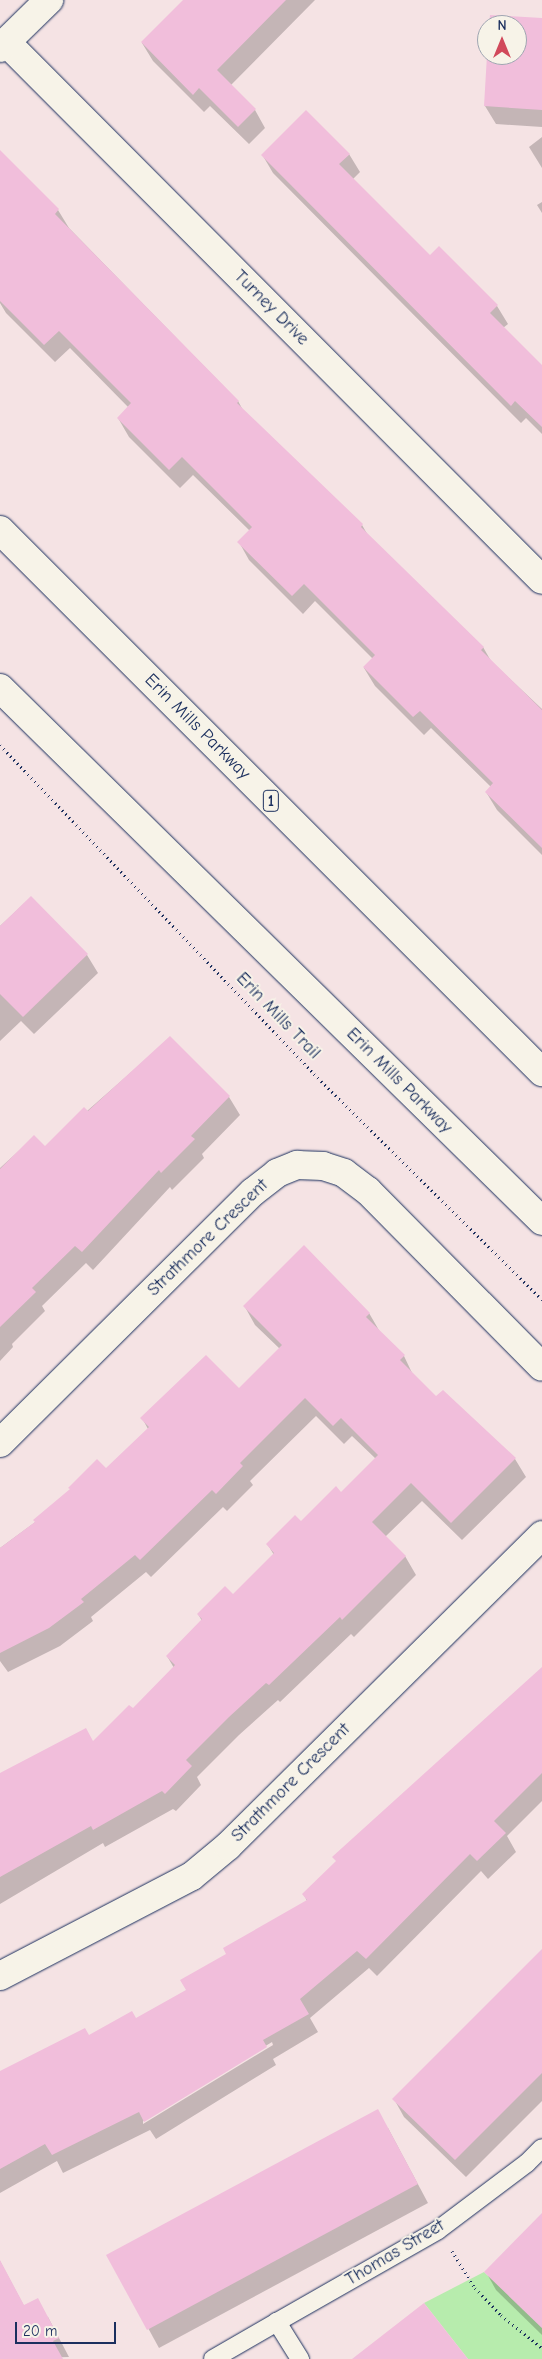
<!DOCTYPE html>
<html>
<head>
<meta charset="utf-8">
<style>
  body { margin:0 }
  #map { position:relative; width:542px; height:2359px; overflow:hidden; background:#f5e3e4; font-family:"Comic Neue",sans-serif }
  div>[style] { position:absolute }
  .green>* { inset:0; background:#b7ecad }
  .shadow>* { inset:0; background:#0003 }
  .building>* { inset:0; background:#f1bedb }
  .path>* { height:3px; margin-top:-1.5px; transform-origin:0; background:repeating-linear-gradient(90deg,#1b2f5e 0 1px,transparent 0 5px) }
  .roads { filter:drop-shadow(0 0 1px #1b2f5e) drop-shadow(0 0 1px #1b2f5e) }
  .service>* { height:18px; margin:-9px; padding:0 9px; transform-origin:9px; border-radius:9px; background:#f7f3e8 }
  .minor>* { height:28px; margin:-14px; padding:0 14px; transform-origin:14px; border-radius:14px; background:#f7f3e8 }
  .tertiary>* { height:28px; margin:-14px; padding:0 14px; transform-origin:14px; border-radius:14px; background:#f7f3e8 }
  .primary>* { height:28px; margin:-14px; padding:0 14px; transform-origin:14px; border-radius:14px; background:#f7f3e8 }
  span { translate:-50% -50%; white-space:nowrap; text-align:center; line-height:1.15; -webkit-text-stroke:4px #f7f3e8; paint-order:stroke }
  .shield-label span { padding:1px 4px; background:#f7f3e8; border:1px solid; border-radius:4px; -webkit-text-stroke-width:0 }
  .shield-label { font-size:16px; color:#1b2f5e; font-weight:700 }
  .street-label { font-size:18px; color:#1b2f5e }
  .north { position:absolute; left:477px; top:15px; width:50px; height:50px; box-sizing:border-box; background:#f7f3e8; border:1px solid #9fa5b1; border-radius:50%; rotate:0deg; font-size:14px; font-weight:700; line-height:20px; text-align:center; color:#1b2f5e }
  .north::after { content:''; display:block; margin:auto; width:18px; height:22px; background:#d1495b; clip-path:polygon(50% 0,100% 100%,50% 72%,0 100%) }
  .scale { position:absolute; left:15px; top:2322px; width:101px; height:22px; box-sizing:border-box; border:2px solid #1b2f5e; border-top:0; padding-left:6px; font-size:15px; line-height:18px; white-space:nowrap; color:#1b2f5e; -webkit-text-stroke:4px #f7f3e8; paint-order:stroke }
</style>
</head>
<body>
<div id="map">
  <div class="green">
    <div style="clip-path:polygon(484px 2272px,542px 2328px,542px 2359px,468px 2359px,424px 2303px)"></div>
  </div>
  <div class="shadow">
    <div style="clip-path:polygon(185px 0,315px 0,230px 86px,255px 110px,265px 128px,249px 144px,210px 106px,204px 112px,153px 61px,142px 43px)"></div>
    <div style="clip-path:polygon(542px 19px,542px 127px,496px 124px,485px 106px,489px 55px,517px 55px,517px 25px,491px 25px)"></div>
    <div style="clip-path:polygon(542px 137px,542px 168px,529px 147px)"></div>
    <div style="clip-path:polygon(349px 154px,360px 172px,353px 179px,430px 257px,439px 248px,497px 306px,508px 324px,503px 328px,542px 367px,542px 434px,526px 418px,521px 423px,273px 173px,263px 156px)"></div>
    <div style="clip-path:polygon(12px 164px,58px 210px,69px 228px,238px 401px,244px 412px,362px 525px,369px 537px,483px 647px,491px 661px,542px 709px,542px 855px,497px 810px,486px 792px,491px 787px,431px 728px,424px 735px,375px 686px,364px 668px,373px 659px,315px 601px,303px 614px,249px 560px,239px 542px,250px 531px,193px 475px,180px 488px,129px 437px,118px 418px,129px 408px,70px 348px,55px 362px,6px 313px,0 303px,0 176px)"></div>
    <div style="clip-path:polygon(542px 202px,542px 213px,537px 205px)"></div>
    <div style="clip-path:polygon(31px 897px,87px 955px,98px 973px,34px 1034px,21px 1021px,0 1041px,0 926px)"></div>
    <div style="clip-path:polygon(170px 1038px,229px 1097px,240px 1115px,202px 1154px,204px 1158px,172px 1190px,170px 1187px,93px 1270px,86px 1263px,42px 1306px,45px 1311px,12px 1344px,13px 1347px,0 1361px,0 1168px,34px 1137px,45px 1148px)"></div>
    <div style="clip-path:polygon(245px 1307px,369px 1313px,380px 1332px,404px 1356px,413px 1375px,436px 1398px,515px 1459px,526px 1477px,462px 1540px,422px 1501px,385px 1537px,405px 1556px,416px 1575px,354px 1637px,351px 1634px,280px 1702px,278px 1700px,239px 1735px,197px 1777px,201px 1785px,176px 1811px,173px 1809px,105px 1847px,103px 1843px,0 1904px,0 1787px,93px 1743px,133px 1710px,174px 1668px,167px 1656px,202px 1621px,198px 1614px,233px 1596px,274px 1555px,268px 1545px,341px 1493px,376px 1459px,352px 1436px,344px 1444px,316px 1416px,250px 1481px,253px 1485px,227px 1511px,223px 1507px,151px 1577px,146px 1572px,91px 1617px,93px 1621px,60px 1646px,8px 1672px,0 1661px,0 1548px,106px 1470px,148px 1429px,142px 1418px,239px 1390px,280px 1349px,255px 1325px)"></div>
    <div style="clip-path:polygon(evenodd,542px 1668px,542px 1801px,507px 1836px,516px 1852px,488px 1879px,481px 1871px,377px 1976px,369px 1968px,310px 2018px,318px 2032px,273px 2059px,276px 2065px,156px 2139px,150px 2130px,63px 2173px,57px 2161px,0 2193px,0 2073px,135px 2020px,188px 1991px,228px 1954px,307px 1901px,304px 1895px,337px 1862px,334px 1857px,542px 1668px,272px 2042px,273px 2045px,143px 2124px,143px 2121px,272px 2042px)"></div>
    <div style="clip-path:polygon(542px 1950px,542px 2101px,466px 2177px,404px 2117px,394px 2099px)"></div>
    <div style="clip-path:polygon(388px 2128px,428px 2203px,159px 2348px,108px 2255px)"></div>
    <div style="clip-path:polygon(542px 2215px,542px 2335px,496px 2290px,486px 2272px)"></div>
    <div style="clip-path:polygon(0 2261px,24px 2306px,48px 2317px,69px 2357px,0 2359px)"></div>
  </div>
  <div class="building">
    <div style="clip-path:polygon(183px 0,286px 0,217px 70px,256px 109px,238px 127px,199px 88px,193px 95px,141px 42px)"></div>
    <div style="clip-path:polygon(490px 15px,542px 18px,542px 110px,484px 106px,487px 55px,517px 55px,517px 25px,489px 25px)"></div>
    <div style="clip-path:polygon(306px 110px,350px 154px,339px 164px,430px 255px,439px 246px,498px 305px,490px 313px,542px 365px,542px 427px,515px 401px,511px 406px,261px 155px)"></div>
    <div style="clip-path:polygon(0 150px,59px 209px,55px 214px,239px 401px,237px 403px,363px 524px,361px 527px,484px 647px,481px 650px,542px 710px,542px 848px,485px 792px,493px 783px,420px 711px,413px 717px,363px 667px,375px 655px,304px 584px,292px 596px,237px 542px,252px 527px,182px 457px,169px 470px,117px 418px,131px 403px,59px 331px,44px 345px,0 301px)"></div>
    <div style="clip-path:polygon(31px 896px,88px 954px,23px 1017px,0 994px,0 926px)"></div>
    <div style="clip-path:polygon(170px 1036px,230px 1096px,191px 1136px,195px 1139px,161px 1173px,159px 1170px,82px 1252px,75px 1246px,32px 1288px,36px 1292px,0 1327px,0 1169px,34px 1135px,45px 1146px,84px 1107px,88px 1111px)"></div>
    <div style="clip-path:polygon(304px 1245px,370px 1313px,366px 1317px,405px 1355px,400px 1360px,436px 1396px,443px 1390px,516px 1458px,451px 1523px,411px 1483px,372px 1522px,406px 1556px,342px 1620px,340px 1617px,269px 1685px,266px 1683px,229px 1717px,186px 1760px,192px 1766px,165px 1794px,162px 1791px,93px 1830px,91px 1826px,0 1877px,0 1773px,86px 1728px,93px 1741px,129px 1705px,133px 1708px,175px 1665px,166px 1656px,202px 1619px,197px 1614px,225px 1586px,233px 1594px,274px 1553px,266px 1544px,295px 1515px,301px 1521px,336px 1486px,341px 1492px,378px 1455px,341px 1418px,333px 1426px,305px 1398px,240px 1463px,243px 1466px,216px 1494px,212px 1490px,140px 1560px,135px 1555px,81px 1599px,84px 1602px,49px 1628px,0 1653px,0 1548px,35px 1522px,33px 1520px,70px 1489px,68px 1488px,97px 1459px,106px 1468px,149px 1427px,140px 1418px,206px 1355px,239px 1388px,282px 1345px,243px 1306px)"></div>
    <div style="clip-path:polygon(542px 1667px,542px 1773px,494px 1821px,506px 1833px,477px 1861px,470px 1854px,366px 1959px,357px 1951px,300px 1999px,309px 2014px,263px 2040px,267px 2047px,144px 2122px,139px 2112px,52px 2155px,45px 2144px,0 2169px,0 2071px,85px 2028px,89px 2035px,132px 2011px,136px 2018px,186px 1990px,180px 1980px,226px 1954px,223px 1948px,307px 1900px,302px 1894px,336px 1861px,332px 1857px)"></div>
    <div style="clip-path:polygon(542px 1949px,542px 2073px,455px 2160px,392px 2099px)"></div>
    <div style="clip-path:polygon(378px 2109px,418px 2184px,147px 2330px,106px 2255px)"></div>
    <div style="clip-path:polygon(542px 2213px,542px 2328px,484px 2272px)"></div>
    <div style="clip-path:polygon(0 2260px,24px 2305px,38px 2298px,59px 2338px,53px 2341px,63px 2359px,0 2359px)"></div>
    <div style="clip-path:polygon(424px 2303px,468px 2359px,352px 2359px)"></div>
  </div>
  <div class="path">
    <div style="left:0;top:745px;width:455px;rotate:46.3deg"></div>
    <div style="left:314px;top:1074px;width:321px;rotate:44.7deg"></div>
    <div style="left:452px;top:2251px;width:44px;rotate:58.1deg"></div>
    <div style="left:475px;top:2288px;width:37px;rotate:46deg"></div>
    <div style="left:501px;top:2315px;width:53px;rotate:38.8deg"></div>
  </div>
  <div class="roads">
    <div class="service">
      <div style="left:213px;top:2359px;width:74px;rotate:-30deg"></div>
      <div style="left:300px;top:2359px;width:44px;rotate:-121.9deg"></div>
      <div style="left:277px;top:2322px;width:185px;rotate:-29.7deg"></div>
      <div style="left:438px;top:2230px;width:111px;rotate:-37deg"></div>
      <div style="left:527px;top:2163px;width:21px;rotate:-45deg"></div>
    </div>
    <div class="minor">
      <div style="left:6px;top:42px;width:759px;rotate:45.11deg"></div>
      <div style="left:0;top:1443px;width:356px;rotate:-44.8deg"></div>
      <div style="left:253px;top:1192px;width:31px;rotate:-38deg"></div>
      <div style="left:277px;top:1173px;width:22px;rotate:-22deg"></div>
      <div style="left:297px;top:1165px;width:26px;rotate:2deg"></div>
      <div style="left:323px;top:1166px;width:22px;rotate:18deg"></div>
      <div style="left:344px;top:1173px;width:30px;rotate:37deg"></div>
      <div style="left:368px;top:1191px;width:247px;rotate:45.3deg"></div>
      <div style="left:0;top:1976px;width:216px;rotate:-27.5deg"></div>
      <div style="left:192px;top:1876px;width:47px;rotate:-39.8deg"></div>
      <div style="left:228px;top:1846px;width:442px;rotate:-44.7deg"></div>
    </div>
    <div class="tertiary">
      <div style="left:0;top:48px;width:69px;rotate:-44.4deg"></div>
    </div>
    <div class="primary">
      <div style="left:0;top:530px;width:767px;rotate:45deg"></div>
      <div style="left:0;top:688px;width:760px;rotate:44.52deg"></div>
    </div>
  </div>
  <div class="shield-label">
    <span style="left:271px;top:801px">1</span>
  </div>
  <div class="street-label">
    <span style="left:271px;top:308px;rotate:45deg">Turney Drive</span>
    <span style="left:197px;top:727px;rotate:45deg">Erin Mills Parkway</span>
    <span style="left:278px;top:1016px;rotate:46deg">Erin Mills Trail</span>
    <span style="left:399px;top:1081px;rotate:45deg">Erin Mills Parkway</span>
    <span style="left:208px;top:1238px;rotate:-44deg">Strathmore Crescent</span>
    <span style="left:291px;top:1783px;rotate:-45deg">Strathmore Crescent</span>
    <span style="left:395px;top:2253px;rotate:-31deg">Thomas Street</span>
  </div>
  <div class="north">N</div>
  <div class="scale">20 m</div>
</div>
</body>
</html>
